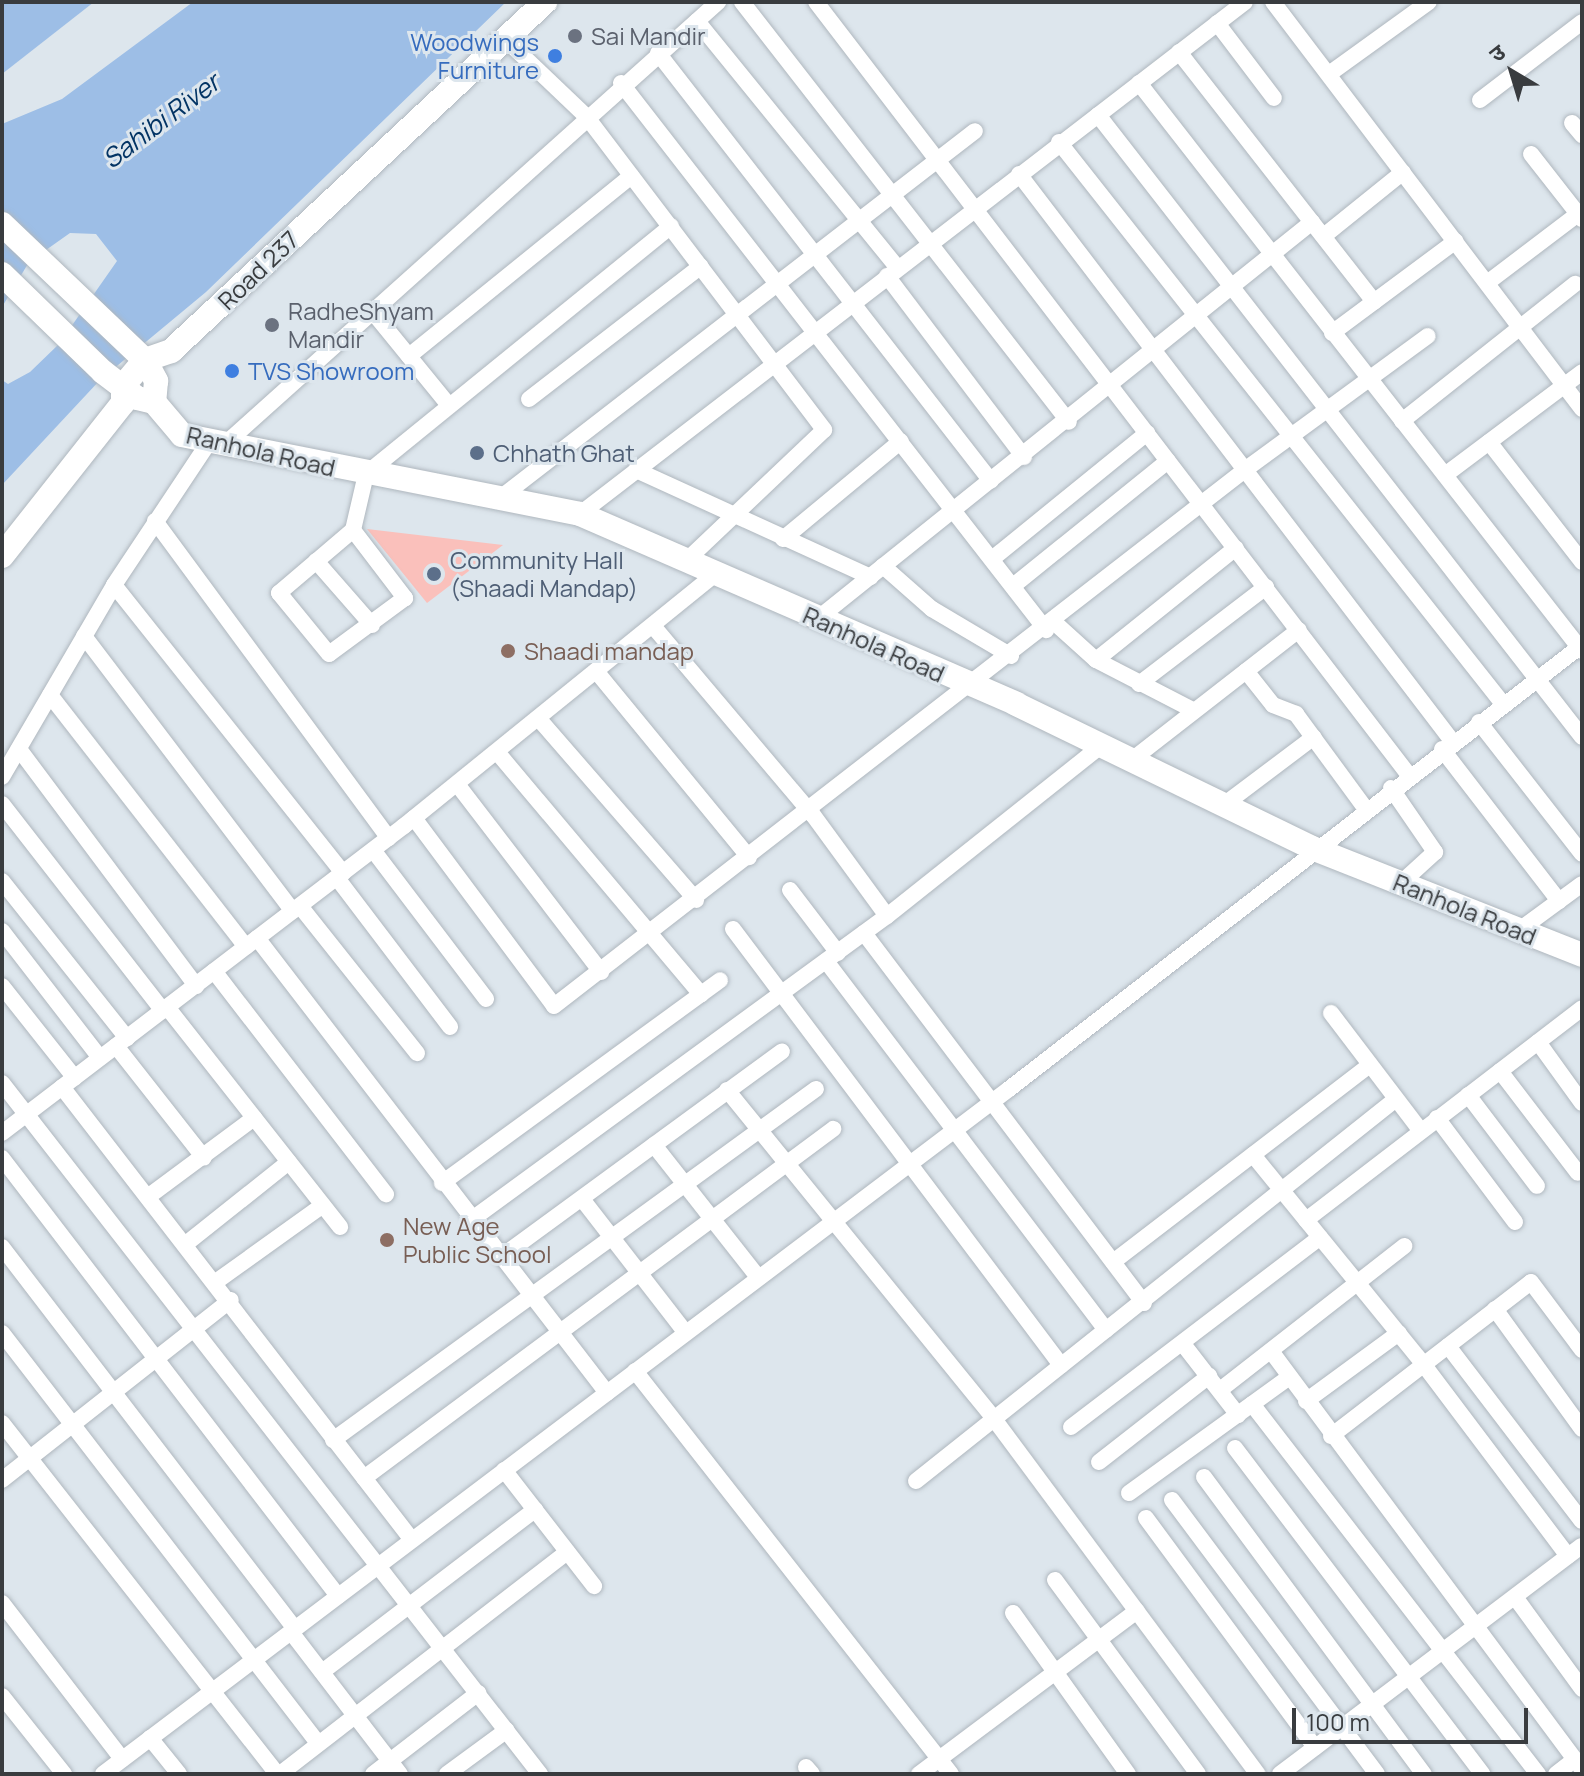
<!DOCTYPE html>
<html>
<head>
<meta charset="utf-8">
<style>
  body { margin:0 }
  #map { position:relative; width:1584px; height:1776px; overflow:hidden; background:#dde6ed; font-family:Manrope,"Noto Sans Devanagari",sans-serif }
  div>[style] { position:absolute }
  .water>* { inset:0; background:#9dbee6 }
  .building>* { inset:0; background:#fac0bb }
  .roads { filter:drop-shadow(0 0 2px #afb7be) drop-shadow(0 0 2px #afb7be) }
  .street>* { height:16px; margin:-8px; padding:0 8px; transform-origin:8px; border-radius:8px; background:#fff }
  .secondary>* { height:24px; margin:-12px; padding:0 12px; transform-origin:12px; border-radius:12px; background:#fff }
  .dots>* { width:22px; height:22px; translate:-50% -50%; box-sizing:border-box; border:4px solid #dde6ed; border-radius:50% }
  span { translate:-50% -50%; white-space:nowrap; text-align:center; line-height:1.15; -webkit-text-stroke:6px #dde6ed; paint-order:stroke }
  .worship-label { font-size:24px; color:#5b616d }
  .left { translate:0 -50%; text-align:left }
  .shop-label { font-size:24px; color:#366cbe }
  .right { translate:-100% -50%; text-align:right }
  .street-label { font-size:24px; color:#393c3f }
  .service-label { font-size:24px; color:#4e5e75 }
  .education-label { font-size:24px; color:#785e54 }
  .water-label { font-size:26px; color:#033464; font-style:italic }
  .frame { position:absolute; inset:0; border:4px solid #393c3f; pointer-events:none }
  .north { position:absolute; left:1472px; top:32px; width:80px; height:80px; -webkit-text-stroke:6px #dde6ed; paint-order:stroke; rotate:322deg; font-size:22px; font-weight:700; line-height:32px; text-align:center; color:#393c3f }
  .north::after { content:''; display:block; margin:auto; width:28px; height:36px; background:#393c3f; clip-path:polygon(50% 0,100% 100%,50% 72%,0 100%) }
  .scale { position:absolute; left:1292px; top:1708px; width:236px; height:36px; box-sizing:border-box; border:4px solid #393c3f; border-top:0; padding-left:10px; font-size:24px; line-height:28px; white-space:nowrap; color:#393c3f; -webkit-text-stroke:6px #dde6ed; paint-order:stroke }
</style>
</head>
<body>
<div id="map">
  <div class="water">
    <div style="clip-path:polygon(2px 2px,94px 2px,2px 74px)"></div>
    <div style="clip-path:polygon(193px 2px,506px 2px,206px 292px,100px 380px,2px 485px,2px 380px,8px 384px,30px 372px,59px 344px,117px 261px,96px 234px,70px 233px,29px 262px,2px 307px,2px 124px,62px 99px)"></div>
  </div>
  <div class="building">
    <div style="clip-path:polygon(367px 529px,503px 545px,427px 603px)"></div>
  </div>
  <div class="roads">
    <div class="street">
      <div style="left:742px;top:2px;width:532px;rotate:52.1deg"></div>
      <div style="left:816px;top:2px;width:973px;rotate:52.52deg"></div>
      <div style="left:1273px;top:2px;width:511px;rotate:52.79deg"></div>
      <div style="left:697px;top:21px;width:318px;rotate:50.9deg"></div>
      <div style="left:1217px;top:23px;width:94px;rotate:52.8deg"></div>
      <div style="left:504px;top:38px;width:113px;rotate:43.6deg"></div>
      <div style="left:586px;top:116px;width:394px;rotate:52.8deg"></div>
      <div style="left:824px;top:430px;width:187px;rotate:136.5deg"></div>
      <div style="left:1179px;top:52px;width:317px;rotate:52deg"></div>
      <div style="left:658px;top:53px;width:542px;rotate:52.12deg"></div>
      <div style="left:1329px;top:74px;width:123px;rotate:-35.8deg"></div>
      <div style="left:621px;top:83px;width:693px;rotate:52.15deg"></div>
      <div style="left:1139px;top:83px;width:720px;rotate:52.05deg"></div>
      <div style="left:1480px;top:100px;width:128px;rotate:-37.4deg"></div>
      <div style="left:1098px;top:115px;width:788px;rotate:52.11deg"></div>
      <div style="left:1572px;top:123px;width:16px;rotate:50deg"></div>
      <div style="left:1059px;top:142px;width:716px;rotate:51.69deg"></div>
      <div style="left:1531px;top:154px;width:83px;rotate:51.9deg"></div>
      <div style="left:1019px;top:174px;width:713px;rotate:52.63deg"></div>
      <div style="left:1325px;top:235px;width:100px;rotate:-38.9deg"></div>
      <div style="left:887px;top:276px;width:227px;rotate:52.9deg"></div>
      <div style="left:1487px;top:283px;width:114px;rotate:-37.2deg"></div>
      <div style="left:372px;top:311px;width:119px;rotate:50.8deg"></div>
      <div style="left:1332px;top:333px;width:154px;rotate:-36.6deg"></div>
      <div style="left:409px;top:356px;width:286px;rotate:-39deg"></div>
      <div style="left:529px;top:399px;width:217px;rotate:-37.7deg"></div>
      <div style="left:1402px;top:421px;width:221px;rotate:-38.4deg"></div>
      <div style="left:1489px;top:442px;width:152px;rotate:52.2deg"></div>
      <div style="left:224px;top:445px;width:664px;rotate:-41.88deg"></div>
      <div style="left:636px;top:470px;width:258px;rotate:24.5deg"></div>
      <div style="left:1445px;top:475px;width:171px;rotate:-36.9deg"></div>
      <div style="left:500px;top:498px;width:600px;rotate:-37.69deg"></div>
      <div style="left:580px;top:514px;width:839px;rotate:-37.59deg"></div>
      <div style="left:155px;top:521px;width:394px;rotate:53.6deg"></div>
      <div style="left:353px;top:530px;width:86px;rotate:52.6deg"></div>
      <div style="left:405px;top:598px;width:94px;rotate:143.6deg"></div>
      <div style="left:329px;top:654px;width:79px;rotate:-129.3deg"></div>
      <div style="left:279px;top:593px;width:97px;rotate:-40.4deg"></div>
      <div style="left:353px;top:530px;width:57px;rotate:-76.9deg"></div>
      <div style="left:366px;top:474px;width:393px;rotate:-39.1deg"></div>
      <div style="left:783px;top:539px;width:153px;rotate:-39.7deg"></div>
      <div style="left:992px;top:559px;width:200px;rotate:-39.1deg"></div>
      <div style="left:316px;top:561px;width:85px;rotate:48.8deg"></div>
      <div style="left:883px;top:566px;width:65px;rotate:41.3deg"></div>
      <div style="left:932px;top:609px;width:92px;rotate:30.7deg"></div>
      <div style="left:114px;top:585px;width:368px;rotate:51.5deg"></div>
      <div style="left:1013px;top:586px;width:199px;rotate:-38.9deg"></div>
      <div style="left:816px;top:620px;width:636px;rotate:-38.74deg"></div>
      <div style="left:1055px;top:623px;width:55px;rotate:42.1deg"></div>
      <div style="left:1096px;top:660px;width:109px;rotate:27.3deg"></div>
      <div style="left:653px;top:626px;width:248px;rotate:49.8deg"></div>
      <div style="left:813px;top:815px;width:125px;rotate:53.8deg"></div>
      <div style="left:84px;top:636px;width:345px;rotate:52.8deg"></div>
      <div style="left:1096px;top:660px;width:179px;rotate:-38.7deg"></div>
      <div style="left:596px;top:671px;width:241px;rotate:50.6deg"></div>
      <div style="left:1246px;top:671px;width:43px;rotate:51.5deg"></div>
      <div style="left:1273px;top:705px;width:25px;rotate:21deg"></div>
      <div style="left:1296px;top:714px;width:117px;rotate:53.7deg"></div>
      <div style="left:1139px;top:684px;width:160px;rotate:-37.4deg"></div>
      <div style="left:50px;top:695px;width:319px;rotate:52.1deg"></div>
      <div style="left:538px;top:718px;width:241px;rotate:49deg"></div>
      <div style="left:1479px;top:722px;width:167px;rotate:52deg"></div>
      <div style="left:19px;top:749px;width:296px;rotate:53.2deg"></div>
      <div style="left:1442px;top:749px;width:192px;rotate:52.4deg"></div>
      <div style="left:497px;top:752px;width:317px;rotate:49.9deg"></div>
      <div style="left:1133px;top:759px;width:210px;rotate:-37.9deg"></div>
      <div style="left:2px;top:777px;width:222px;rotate:-59.7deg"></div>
      <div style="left:114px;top:585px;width:172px;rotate:-56.4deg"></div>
      <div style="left:457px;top:784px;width:237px;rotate:52.5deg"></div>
      <div style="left:1391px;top:788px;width:78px;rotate:55.5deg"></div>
      <div style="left:1435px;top:852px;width:46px;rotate:137.6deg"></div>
      <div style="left:2px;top:804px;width:262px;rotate:52.1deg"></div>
      <div style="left:1225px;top:804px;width:111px;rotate:-37deg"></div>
      <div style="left:414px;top:818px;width:234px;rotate:53.3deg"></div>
      <div style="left:554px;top:1006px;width:876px;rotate:-37.81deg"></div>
      <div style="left:1246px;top:469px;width:225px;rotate:-36.2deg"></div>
      <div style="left:373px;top:850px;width:187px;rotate:52.8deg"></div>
      <div style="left:337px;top:878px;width:187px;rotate:52.8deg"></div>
      <div style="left:2px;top:881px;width:201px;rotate:51.5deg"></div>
      <div style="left:790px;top:890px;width:79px;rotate:52.7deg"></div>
      <div style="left:300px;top:906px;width:188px;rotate:51.5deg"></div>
      <div style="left:733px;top:929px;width:546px;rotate:53.05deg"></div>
      <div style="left:2px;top:931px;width:160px;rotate:52.3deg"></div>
      <div style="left:1518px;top:931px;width:79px;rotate:-36.3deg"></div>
      <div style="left:864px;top:933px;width:464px;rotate:52.9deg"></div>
      <div style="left:257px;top:938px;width:574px;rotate:52.43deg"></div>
      <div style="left:826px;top:961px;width:463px;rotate:52.8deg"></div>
      <div style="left:214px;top:971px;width:282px;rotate:52.4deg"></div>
      <div style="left:2px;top:986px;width:117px;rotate:51.6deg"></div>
      <div style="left:167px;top:1007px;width:280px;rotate:51.8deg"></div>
      <div style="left:1331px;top:1013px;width:148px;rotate:52.7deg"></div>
      <div style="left:1538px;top:1042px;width:75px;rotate:54.2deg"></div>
      <div style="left:116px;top:1046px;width:142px;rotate:51.8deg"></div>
      <div style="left:1500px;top:1071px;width:128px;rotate:52.6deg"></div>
      <div style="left:2px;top:1083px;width:876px;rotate:52.1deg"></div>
      <div style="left:62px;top:1087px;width:572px;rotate:52.31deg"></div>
      <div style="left:727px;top:1090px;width:424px;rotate:50.9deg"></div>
      <div style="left:994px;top:1419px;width:442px;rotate:53.4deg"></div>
      <div style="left:1468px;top:1095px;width:114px;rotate:52.8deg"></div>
      <div style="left:1437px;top:1118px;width:130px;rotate:53.1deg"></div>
      <div style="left:2px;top:1133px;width:506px;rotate:-37.37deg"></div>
      <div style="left:404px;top:826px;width:404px;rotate:-39deg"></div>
      <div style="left:654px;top:1145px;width:168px;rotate:51.8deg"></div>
      <div style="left:1253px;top:1155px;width:271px;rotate:50.8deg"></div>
      <div style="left:1424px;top:1365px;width:239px;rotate:53deg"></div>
      <div style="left:2px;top:1158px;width:552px;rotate:52.51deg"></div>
      <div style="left:442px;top:1183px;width:344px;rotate:-36.1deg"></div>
      <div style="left:149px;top:1196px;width:131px;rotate:-36.6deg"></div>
      <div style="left:582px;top:1199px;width:168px;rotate:52.2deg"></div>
      <div style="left:471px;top:1220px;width:515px;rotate:-36.16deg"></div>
      <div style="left:887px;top:916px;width:276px;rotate:-38.5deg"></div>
      <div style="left:1306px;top:1220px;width:348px;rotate:-37.5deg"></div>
      <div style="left:187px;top:1243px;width:130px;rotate:-38.5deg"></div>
      <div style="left:2px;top:1247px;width:481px;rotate:52.5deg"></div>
      <div style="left:501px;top:1257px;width:348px;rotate:-36.2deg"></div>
      <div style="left:1113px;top:1262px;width:324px;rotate:-37.5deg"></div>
      <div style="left:217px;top:1281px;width:130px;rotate:-35.6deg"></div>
      <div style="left:1495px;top:1309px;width:148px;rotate:54.1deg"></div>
      <div style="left:2px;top:1333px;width:518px;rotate:52.38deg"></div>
      <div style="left:1183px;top:1344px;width:90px;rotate:52.2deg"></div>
      <div style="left:1448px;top:1346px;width:220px;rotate:52.6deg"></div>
      <div style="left:1271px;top:1351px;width:521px;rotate:53.35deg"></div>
      <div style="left:635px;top:1371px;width:512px;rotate:51.9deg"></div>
      <div style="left:1220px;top:1390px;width:234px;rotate:-38deg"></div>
      <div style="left:1306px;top:1401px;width:115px;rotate:-36.2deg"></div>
      <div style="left:1252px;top:1404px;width:468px;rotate:52.3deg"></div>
      <div style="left:2px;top:1423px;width:446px;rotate:51.9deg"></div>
      <div style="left:1071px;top:1427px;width:313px;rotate:-37.3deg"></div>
      <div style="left:1331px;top:1436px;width:252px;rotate:-37.6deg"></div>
      <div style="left:1531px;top:1282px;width:85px;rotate:53.1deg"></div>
      <div style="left:333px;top:1440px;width:597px;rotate:-36.01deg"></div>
      <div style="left:1235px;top:1448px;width:409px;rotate:52.8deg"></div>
      <div style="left:1099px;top:1462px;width:140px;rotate:-38deg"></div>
      <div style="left:504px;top:1470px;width:147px;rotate:52.2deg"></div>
      <div style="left:1204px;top:1477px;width:370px;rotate:53.5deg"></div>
      <div style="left:364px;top:1478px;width:585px;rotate:-36.65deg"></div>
      <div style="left:2px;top:1480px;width:291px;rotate:-38.2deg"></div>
      <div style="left:916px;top:1481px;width:613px;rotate:-38.51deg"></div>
      <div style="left:1129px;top:1493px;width:198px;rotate:-35.9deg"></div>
      <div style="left:1172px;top:1500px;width:342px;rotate:53.2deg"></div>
      <div style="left:1146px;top:1518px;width:285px;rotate:53.6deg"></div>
      <div style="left:1055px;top:1580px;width:241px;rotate:53.6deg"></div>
      <div style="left:1515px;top:1597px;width:114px;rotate:53.9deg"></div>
      <div style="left:2px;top:1603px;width:197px;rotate:52.4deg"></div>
      <div style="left:1013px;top:1613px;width:198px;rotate:54.5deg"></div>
      <div style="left:291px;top:1632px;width:179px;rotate:52.5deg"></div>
      <div style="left:322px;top:1672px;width:268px;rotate:-37.3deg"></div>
      <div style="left:2px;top:1696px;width:100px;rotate:51.5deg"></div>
      <div style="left:150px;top:1738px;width:46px;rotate:51.1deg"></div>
      <div style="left:806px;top:1767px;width:9px;rotate:49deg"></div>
      <div style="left:103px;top:1774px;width:1136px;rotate:-37.09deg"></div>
      <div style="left:1009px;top:1089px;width:725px;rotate:-37.77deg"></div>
      <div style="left:280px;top:1774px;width:363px;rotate:-37.7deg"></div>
      <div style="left:373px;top:1774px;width:133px;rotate:-37.6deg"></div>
      <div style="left:447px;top:1774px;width:74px;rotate:-36.3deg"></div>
      <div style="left:919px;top:1774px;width:272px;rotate:-36.8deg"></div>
      <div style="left:1280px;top:1774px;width:378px;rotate:-37.1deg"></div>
      <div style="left:1556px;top:1774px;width:24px;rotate:-38deg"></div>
    </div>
    <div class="secondary">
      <div style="left:2px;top:224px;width:197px;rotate:43.6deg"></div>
      <div style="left:145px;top:360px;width:24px;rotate:62deg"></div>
      <div style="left:156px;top:381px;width:21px;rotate:95deg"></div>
      <div style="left:154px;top:402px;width:17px;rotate:-167deg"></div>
      <div style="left:137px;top:398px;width:43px;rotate:-142.6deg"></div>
      <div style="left:103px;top:372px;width:141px;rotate:-135.9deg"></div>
      <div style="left:154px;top:402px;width:43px;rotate:49.7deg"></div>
      <div style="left:182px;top:435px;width:406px;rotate:11.2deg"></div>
      <div style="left:580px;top:514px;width:476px;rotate:23.5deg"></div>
      <div style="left:1016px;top:704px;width:329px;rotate:25.9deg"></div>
      <div style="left:1312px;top:848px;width:290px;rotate:21.6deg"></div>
      <div style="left:2px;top:556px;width:195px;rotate:-51.7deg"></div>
      <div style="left:123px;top:403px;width:17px;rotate:-90deg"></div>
      <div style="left:123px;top:386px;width:34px;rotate:-50deg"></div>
      <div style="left:145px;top:360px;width:28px;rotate:-19deg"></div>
      <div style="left:171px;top:351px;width:512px;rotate:-43.02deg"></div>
    </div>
  </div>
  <div class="dots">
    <div style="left:575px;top:36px;background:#6b7280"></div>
    <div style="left:555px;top:56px;background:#3f7fe0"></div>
    <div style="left:272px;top:325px;background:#6b7280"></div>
    <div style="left:232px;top:371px;background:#3f7fe0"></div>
    <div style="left:477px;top:453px;background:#5c6f8a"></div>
    <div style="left:434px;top:574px;background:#5c6f8a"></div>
    <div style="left:508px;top:651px;background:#8d6e63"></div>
    <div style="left:387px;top:1240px;background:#8d6e63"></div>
  </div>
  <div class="worship-label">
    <span class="left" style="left:591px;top:36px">Sai Mandir</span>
    <span class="left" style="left:288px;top:325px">RadheShyam<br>Mandir</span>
  </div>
  <div class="shop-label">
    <span class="right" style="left:539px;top:56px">Woodwings<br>Furniture</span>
    <span class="left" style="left:248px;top:371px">TVS Showroom</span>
  </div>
  <div class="street-label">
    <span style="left:258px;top:270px;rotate:-44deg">Road 237</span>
    <span style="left:261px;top:451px;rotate:13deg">Ranhola Road</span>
    <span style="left:874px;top:644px;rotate:24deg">Ranhola Road</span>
    <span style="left:1465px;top:909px;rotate:22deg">Ranhola Road</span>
  </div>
  <div class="service-label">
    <span class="left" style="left:493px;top:453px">Chhath Ghat</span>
    <span class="left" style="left:450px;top:574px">Community Hall<br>(Shaadi Mandap)</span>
  </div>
  <div class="education-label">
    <span class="left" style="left:524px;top:651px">Shaadi mandap</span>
    <span class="left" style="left:403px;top:1240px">New Age<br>Public School</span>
  </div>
  <div class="water-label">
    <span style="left:161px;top:121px;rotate:-37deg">Sahibi River</span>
  </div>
  <div class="frame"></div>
  <div class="north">उ</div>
  <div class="scale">100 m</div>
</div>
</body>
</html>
